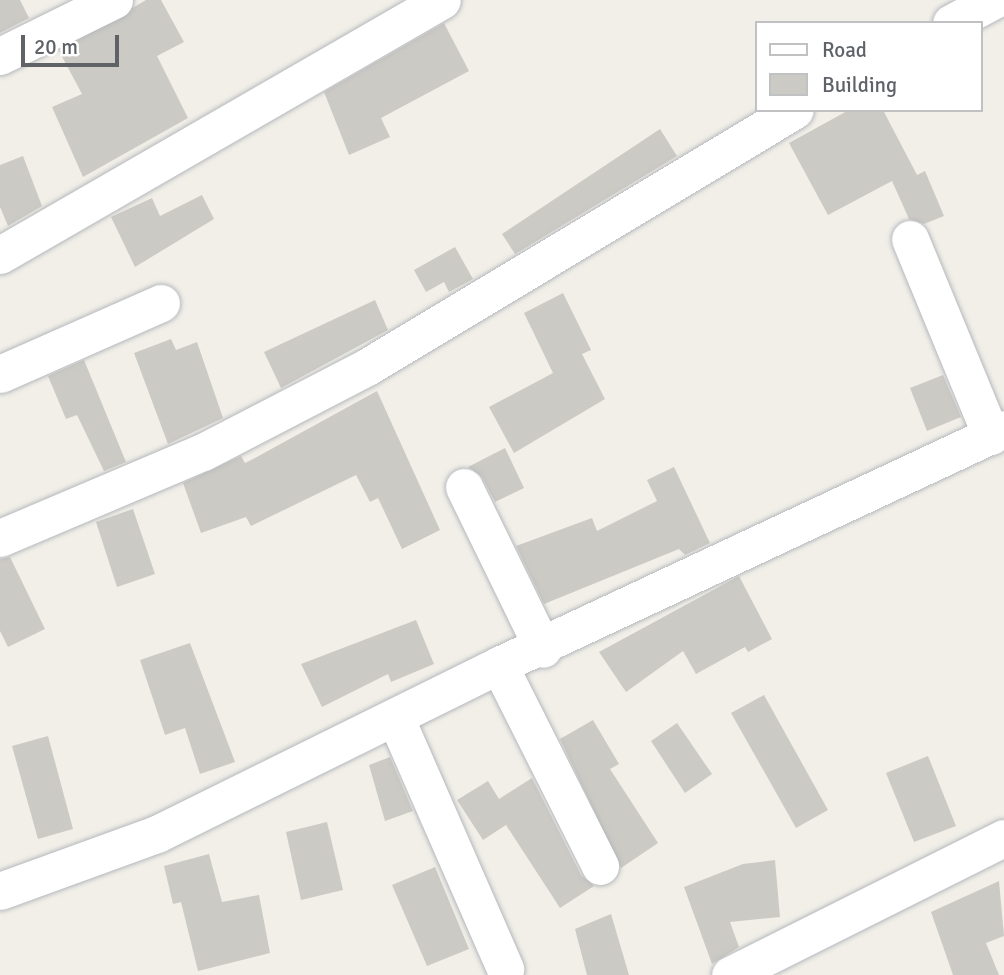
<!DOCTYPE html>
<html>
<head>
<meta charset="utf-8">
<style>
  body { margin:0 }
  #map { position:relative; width:1004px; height:975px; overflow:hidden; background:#f1efe8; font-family:Signika,sans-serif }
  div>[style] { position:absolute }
  .building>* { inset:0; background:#cccac5 }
  .roads { filter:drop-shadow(0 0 2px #b5b8bc) drop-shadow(0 0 2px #b5b8bc) }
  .minor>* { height:37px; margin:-18.5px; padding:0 18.5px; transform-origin:18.5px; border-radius:18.5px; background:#fff }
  span { translate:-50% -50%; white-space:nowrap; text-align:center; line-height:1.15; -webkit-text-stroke:5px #fff; paint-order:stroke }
  .legend { position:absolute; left:755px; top:21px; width:228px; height:91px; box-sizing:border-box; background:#fff; border:2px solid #bfc1c3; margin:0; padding:9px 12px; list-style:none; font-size:21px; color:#5f6368 }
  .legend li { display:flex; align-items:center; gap:14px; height:35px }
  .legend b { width:35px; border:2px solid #bfc1c3 }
  .scale { position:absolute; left:21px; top:35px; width:98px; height:32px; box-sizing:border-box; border:4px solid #5f6368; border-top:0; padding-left:9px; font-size:21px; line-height:24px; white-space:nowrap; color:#5f6368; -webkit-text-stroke:5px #fff; paint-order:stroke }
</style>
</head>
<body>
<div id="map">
  <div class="building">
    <div style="clip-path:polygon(0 0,20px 0,29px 18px,0 33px)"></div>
    <div style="clip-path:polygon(146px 0,161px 0,184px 42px,157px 56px,188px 118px,83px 177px,52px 107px,82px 94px,59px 51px)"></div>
    <div style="clip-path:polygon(444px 23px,469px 71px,381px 118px,390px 137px,349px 155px,324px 92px)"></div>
    <div style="clip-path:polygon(849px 110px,883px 110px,917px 175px,925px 171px,944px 216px,924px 224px,909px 219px,892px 181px,828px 215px,789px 143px)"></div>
    <div style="clip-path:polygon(660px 129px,677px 156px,515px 254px,502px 234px)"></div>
    <div style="clip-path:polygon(23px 156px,42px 206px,8px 226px,0 207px,0 165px)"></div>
    <div style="clip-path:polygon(202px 195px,214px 219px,135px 267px,111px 217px,152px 198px,160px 216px)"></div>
    <div style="clip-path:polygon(455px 247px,473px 279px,449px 292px,444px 282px,426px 292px,414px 270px)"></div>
    <div style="clip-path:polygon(563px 293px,591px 350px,582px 354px,605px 399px,514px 453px,489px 407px,553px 373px,524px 313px)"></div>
    <div style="clip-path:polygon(375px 300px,388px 330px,281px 388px,264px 352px)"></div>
    <div style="clip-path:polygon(171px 339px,176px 350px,197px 342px,223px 418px,168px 444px,134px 353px)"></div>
    <div style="clip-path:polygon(84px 360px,126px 462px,104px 471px,77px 415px,66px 419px,48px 376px)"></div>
    <div style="clip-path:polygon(943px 375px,961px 417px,927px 431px,910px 388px)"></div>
    <div style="clip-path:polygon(377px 391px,440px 530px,402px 549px,378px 498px,370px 502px,356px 475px,251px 526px,246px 517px,201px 533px,183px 483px,241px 456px,245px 463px,253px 459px)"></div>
    <div style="clip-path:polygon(505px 448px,524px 488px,495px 502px,482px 477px,468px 467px)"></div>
    <div style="clip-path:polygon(674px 467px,710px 543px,685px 555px,679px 549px,544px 604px,516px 546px,592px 518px,597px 531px,657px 501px,647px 480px)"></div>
    <div style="clip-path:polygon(133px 509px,155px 574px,117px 587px,96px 522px)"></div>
    <div style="clip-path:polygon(10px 557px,45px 629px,8px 647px,0 631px,0 559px)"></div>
    <div style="clip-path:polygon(739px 576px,772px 639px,748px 652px,745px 647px,696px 674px,683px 651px,626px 692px,599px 652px)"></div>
    <div style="clip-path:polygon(416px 620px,434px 664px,391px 682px,388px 674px,322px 707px,301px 664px)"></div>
    <div style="clip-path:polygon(190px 643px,235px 762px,200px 774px,185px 728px,165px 735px,140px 660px)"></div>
    <div style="clip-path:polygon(764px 695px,828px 810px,796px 828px,731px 713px)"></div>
    <div style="clip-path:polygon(593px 720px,619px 764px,610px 769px,658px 843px,621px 868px,560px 739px)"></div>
    <div style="clip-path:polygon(677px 723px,712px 774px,685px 793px,651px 741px)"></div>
    <div style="clip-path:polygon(48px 736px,73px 829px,38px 839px,12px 746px)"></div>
    <div style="clip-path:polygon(928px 756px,956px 826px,914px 842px,886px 773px)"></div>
    <div style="clip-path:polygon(390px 757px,413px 811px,385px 821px,369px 765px)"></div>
    <div style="clip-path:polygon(532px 778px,581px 875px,594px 886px,560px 908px,506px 825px,483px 840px,457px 800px,488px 781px,499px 799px)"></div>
    <div style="clip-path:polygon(327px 822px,343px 890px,301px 900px,286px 832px)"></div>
    <div style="clip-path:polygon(209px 854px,222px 902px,259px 895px,270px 953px,198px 971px,181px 902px,173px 904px,164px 866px)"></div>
    <div style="clip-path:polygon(775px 860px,780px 917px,730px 922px,739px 947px,712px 964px,684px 887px,743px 864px)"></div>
    <div style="clip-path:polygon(435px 867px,469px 949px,427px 966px,392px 885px)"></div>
    <div style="clip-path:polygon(999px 881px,1004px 936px,986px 943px,999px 975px,953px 975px,931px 912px)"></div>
    <div style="clip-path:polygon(611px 914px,629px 975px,587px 975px,575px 929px)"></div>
  </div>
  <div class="roads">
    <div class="minor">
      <div style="left:951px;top:23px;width:49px;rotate:-28.1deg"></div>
      <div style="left:0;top:56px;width:127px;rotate:-26.2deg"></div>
      <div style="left:910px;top:239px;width:213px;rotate:67.6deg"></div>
      <div style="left:0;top:255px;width:510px;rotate:-29.98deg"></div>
      <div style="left:0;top:374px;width:176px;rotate:-23.8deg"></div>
      <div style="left:464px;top:487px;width:180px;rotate:64deg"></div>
      <div style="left:0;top:538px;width:220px;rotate:-23deg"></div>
      <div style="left:203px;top:452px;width:185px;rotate:-27.4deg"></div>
      <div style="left:367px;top:367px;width:499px;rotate:-31deg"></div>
      <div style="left:499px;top:665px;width:225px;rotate:63.3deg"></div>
      <div style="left:396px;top:719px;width:273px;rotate:66.4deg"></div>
      <div style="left:0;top:891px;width:167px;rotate:-20deg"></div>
      <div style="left:157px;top:834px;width:381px;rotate:-26.3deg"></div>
      <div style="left:499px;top:665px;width:557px;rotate:-25.05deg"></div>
      <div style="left:730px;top:975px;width:306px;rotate:-26.6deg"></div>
    </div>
  </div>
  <ul class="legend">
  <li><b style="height:9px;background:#fff"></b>Road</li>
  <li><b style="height:19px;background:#cccac5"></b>Building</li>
  </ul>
  <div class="scale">20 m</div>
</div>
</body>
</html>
